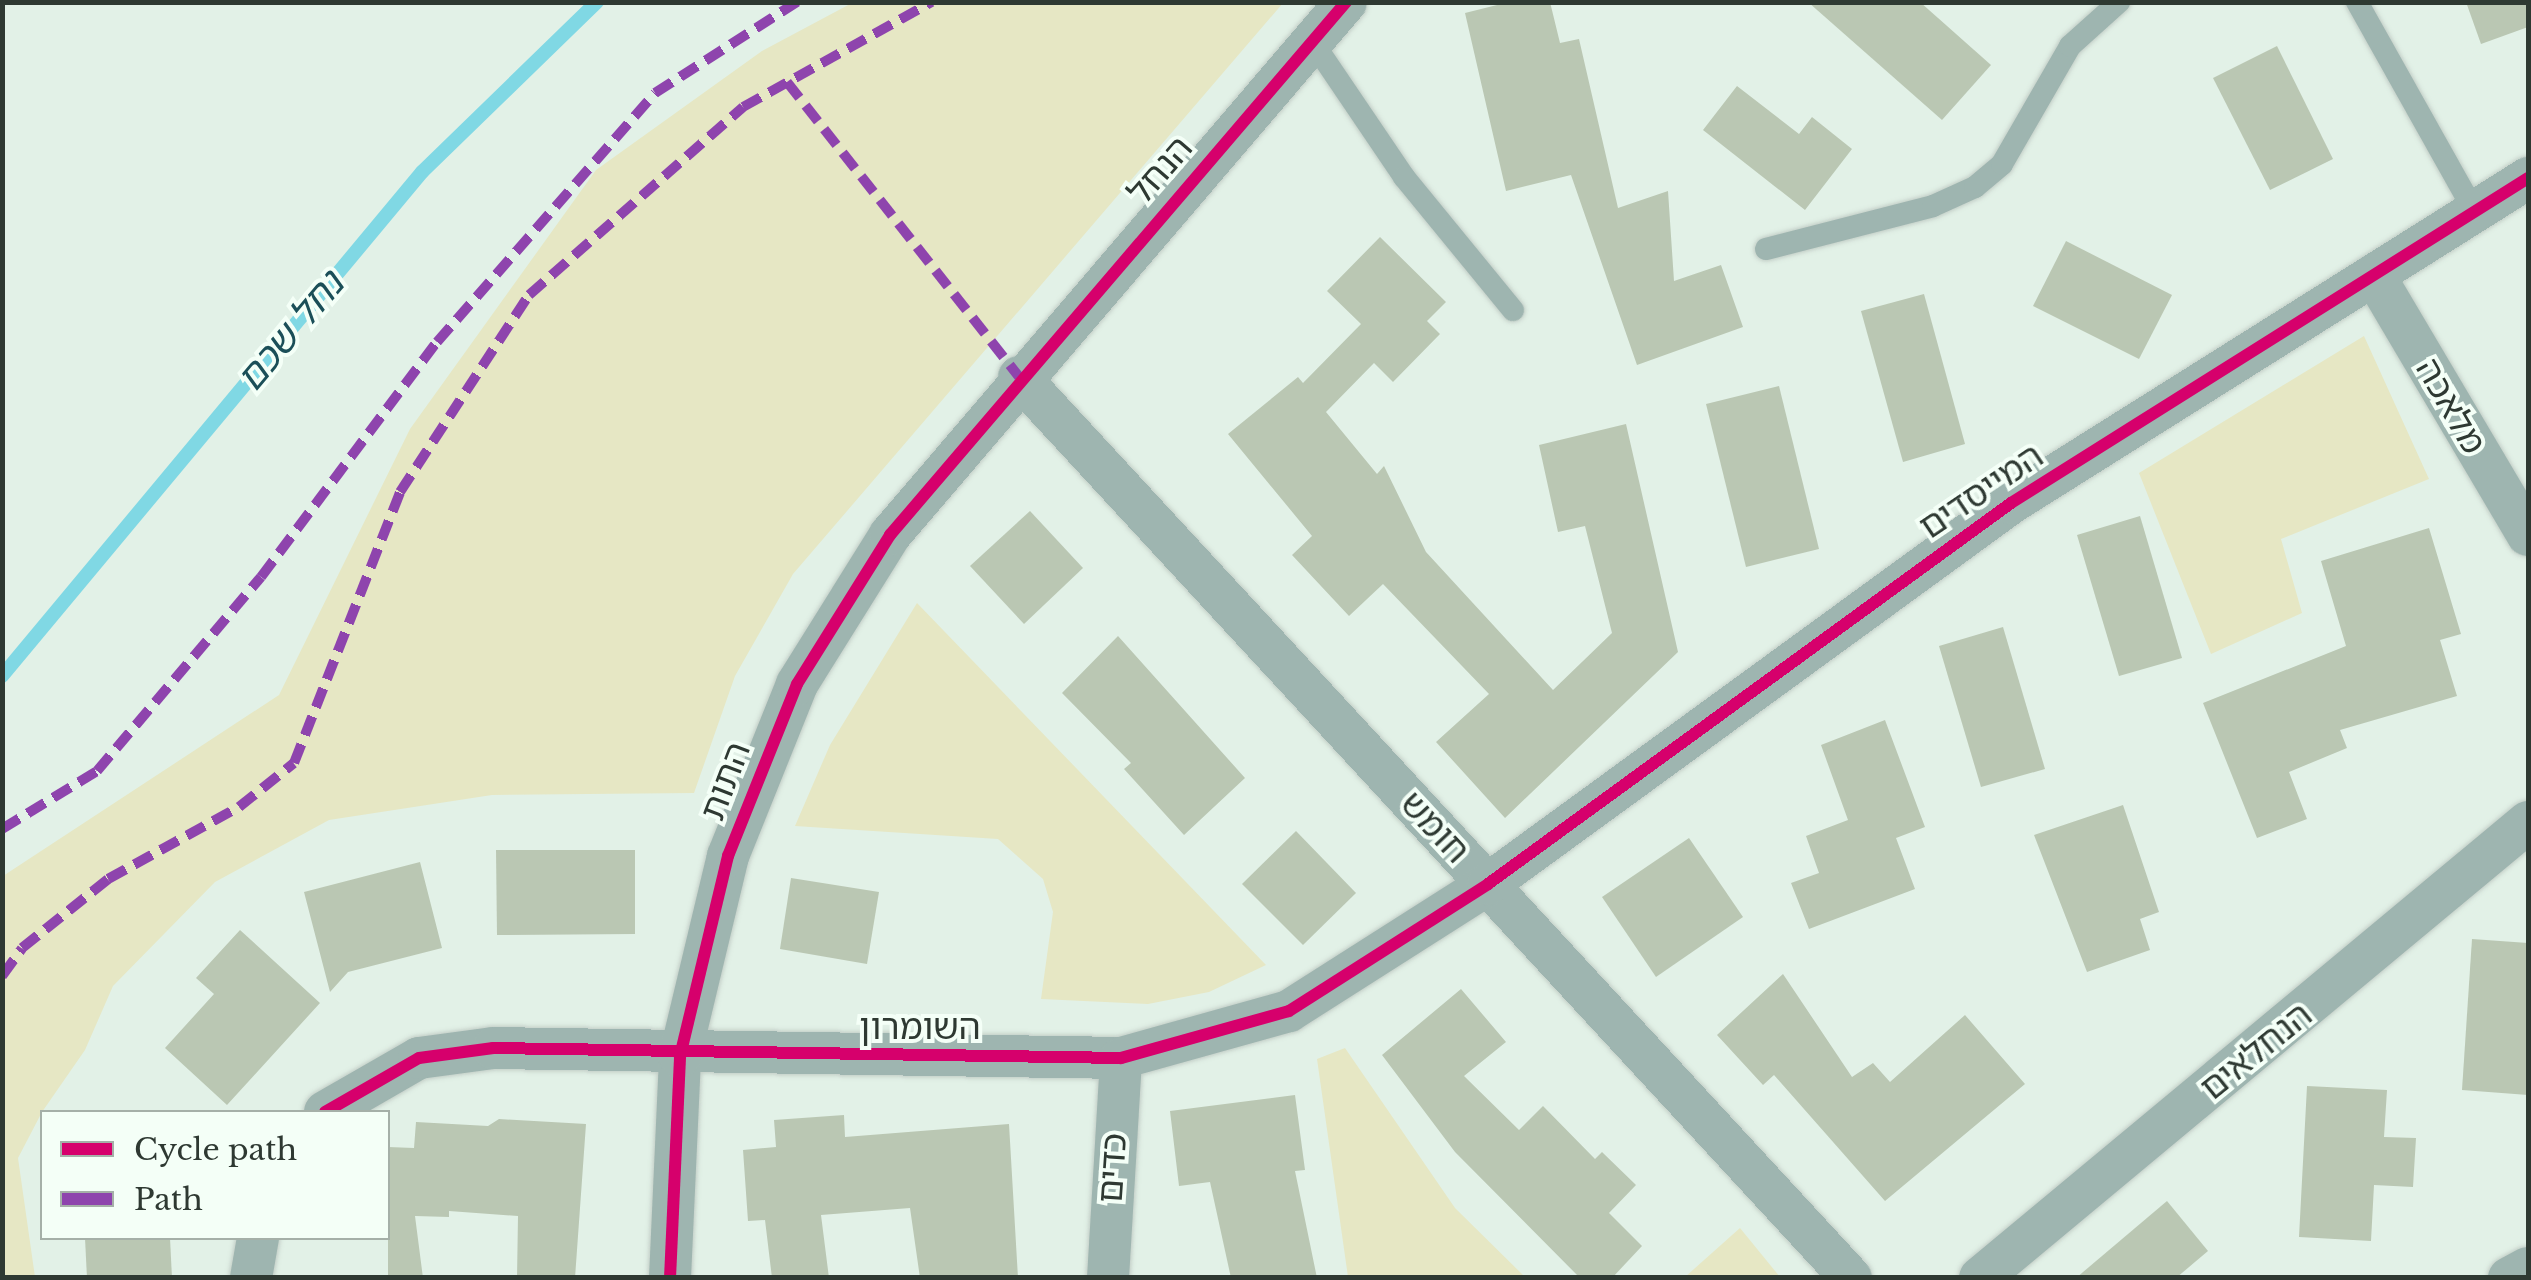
<!DOCTYPE html>
<html>
<head>
<meta charset="utf-8">
<style>
  body { margin:0 }
  #map { position:relative; width:2531px; height:1280px; overflow:hidden; background:#e2f1e7; font-family:"Libre Baskerville","Noto Sans Hebrew",serif }
  div>[style] { position:absolute }
  .green>* { inset:0; background:#e6e7c4 }
  .stream>* { height:14px; margin:-7px; padding:0 7px; transform-origin:7px; border-radius:7px; background:#80d8e4 }
  .building>* { inset:0; background:#bac7b3 }
  .roads { filter:drop-shadow(0 0 2px #c3cec7) drop-shadow(0 0 2px #c3cec7) }
  .service>* { height:22px; margin:-11px; padding:0 11px; transform-origin:11px; border-radius:11px; background:#9eb5b0 }
  .minor>* { height:42px; margin:-21px; padding:0 21px; transform-origin:21px; border-radius:21px; background:#9eb5b0 }
  .quiet>* { height:10px; margin-top:-5px; transform-origin:0; background:repeating-linear-gradient(90deg,#8e44ad 0 20px,transparent 0 30px) }
  .cycleway>* { height:12px; margin:-6px; padding:0 6px; transform-origin:6px; border-radius:6px; background:#d6006c }
  span { translate:-50% -50%; white-space:nowrap; text-align:center; line-height:1.15; -webkit-text-stroke:8px #f4fff7; paint-order:stroke }
  .street-label { font-size:35px; color:#2e3932 }
  .water-label { font-size:38px; color:#1b4f58; font-style:italic }
  .frame { position:absolute; inset:0; border:5px solid #2e3932; pointer-events:none }
  .legend { position:absolute; left:40px; top:1110px; width:350px; height:130px; box-sizing:border-box; background:#f4fff7; border:2px solid #a5b0a8; margin:0; padding:12px 18px; list-style:none; font-size:30px; color:#2e3932 }
  .legend li { display:flex; align-items:center; gap:20px; height:50px }
  .legend b { width:50px; border:2px solid #a5b0a8 }
</style>
</head>
<body>
<div id="map">
  <div class="green">
    <div style="clip-path:polygon(852px 3px,1283px 3px,793px 574px,735px 676px,694px 793px,492px 795px,329px 820px,215px 882px,113px 986px,85px 1050px,42px 1112px,18px 1158px,35px 1277px,3px 1277px,3px 876px,279px 695px,410px 429px,596px 170px,762px 51px)"></div>
    <div style="clip-path:polygon(2364px 336px,2429px 479px,2281px 539px,2302px 613px,2211px 654px,2139px 473px)"></div>
    <div style="clip-path:polygon(917px 603px,1266px 965px,1209px 992px,1148px 1004px,1041px 999px,1053px 912px,1043px 879px,998px 839px,795px 826px,830px 745px)"></div>
    <div style="clip-path:polygon(1345px 1048px,1455px 1208px,1525px 1277px,1348px 1277px,1317px 1059px)"></div>
    <div style="clip-path:polygon(1740px 1228px,1780px 1277px,1685px 1277px)"></div>
  </div>
  <div class="stream">
    <div style="left:2px;top:676px;width:656px;rotate:-50.19deg"></div>
    <div style="left:422px;top:172px;width:244px;rotate:-44.2deg"></div>
  </div>
  <div class="building">
    <div style="clip-path:polygon(1509px 2px,1550px 2px,1560px 43px,1579px 39px,1618px 208px,1668px 191px,1674px 281px,1721px 265px,1743px 327px,1637px 365px,1571px 175px,1506px 191px,1465px 13px)"></div>
    <div style="clip-path:polygon(1808px 2px,1920px 2px,1991px 65px,1942px 120px)"></div>
    <div style="clip-path:polygon(2466px 2px,2528px 2px,2528px 27px,2481px 44px)"></div>
    <div style="clip-path:polygon(2277px 46px,2333px 159px,2270px 190px,2213px 78px)"></div>
    <div style="clip-path:polygon(1737px 86px,1799px 134px,1812px 117px,1852px 149px,1805px 210px,1703px 130px)"></div>
    <div style="clip-path:polygon(1380px 237px,1446px 302px,1427px 321px,1440px 334px,1393px 382px,1374px 363px,1326px 412px,1377px 474px,1384px 466px,1426px 552px,1553px 690px,1612px 633px,1585px 526px,1558px 532px,1539px 445px,1626px 424px,1678px 652px,1505px 818px,1436px 742px,1489px 694px,1383px 584px,1349px 616px,1292px 555px,1312px 536px,1228px 434px,1298px 377px,1303px 383px,1361px 324px,1327px 291px)"></div>
    <div style="clip-path:polygon(2066px 241px,2172px 295px,2139px 359px,2033px 306px)"></div>
    <div style="clip-path:polygon(1924px 294px,1965px 444px,1903px 462px,1861px 311px)"></div>
    <div style="clip-path:polygon(1779px 386px,1819px 549px,1746px 567px,1706px 404px)"></div>
    <div style="clip-path:polygon(1030px 511px,1083px 568px,1024px 624px,970px 566px)"></div>
    <div style="clip-path:polygon(2140px 516px,2182px 658px,2119px 676px,2077px 535px)"></div>
    <div style="clip-path:polygon(2429px 528px,2461px 634px,2440px 640px,2457px 696px,2340px 730px,2347px 748px,2289px 772px,2307px 819px,2257px 838px,2203px 703px,2346px 646px,2321px 561px)"></div>
    <div style="clip-path:polygon(2003px 627px,2045px 769px,1981px 787px,1939px 646px)"></div>
    <div style="clip-path:polygon(1118px 636px,1245px 778px,1184px 835px,1124px 769px,1131px 763px,1062px 693px)"></div>
    <div style="clip-path:polygon(1885px 720px,1925px 827px,1896px 838px,1915px 889px,1809px 929px,1791px 883px,1819px 873px,1806px 836px,1848px 820px,1821px 745px)"></div>
    <div style="clip-path:polygon(2123px 805px,2159px 912px,2140px 919px,2150px 950px,2087px 972px,2034px 835px)"></div>
    <div style="clip-path:polygon(1296px 831px,1356px 893px,1303px 945px,1242px 884px)"></div>
    <div style="clip-path:polygon(1689px 838px,1743px 917px,1656px 977px,1602px 897px)"></div>
    <div style="clip-path:polygon(496px 850px,635px 850px,635px 934px,497px 935px)"></div>
    <div style="clip-path:polygon(420px 862px,442px 948px,348px 972px,330px 992px,304px 892px)"></div>
    <div style="clip-path:polygon(791px 878px,879px 892px,867px 964px,780px 949px)"></div>
    <div style="clip-path:polygon(240px 930px,320px 1003px,227px 1105px,165px 1048px,214px 994px,196px 978px)"></div>
    <div style="clip-path:polygon(2472px 939px,2528px 943px,2528px 1095px,2462px 1090px)"></div>
    <div style="clip-path:polygon(1783px 974px,1852px 1077px,1873px 1063px,1890px 1082px,1965px 1015px,2025px 1084px,1885px 1201px,1774px 1075px,1763px 1085px,1717px 1035px)"></div>
    <div style="clip-path:polygon(1461px 989px,1506px 1042px,1464px 1076px,1519px 1130px,1543px 1106px,1595px 1159px,1602px 1152px,1636px 1185px,1609px 1213px,1642px 1246px,1612px 1278px,1580px 1278px,1455px 1152px,1382px 1055px)"></div>
    <div style="clip-path:polygon(2307px 1086px,2387px 1090px,2384px 1137px,2416px 1138px,2413px 1187px,2374px 1185px,2371px 1241px,2299px 1237px)"></div>
    <div style="clip-path:polygon(1295px 1095px,1305px 1170px,1295px 1171px,1317px 1278px,1231px 1278px,1210px 1182px,1179px 1186px,1170px 1111px)"></div>
    <div style="clip-path:polygon(844px 1115px,845px 1137px,1009px 1124px,1018px 1278px,920px 1278px,910px 1208px,821px 1215px,829px 1278px,772px 1278px,765px 1220px,748px 1221px,743px 1150px,776px 1147px,774px 1120px)"></div>
    <div style="clip-path:polygon(499px 1119px,586px 1124px,575px 1278px,517px 1278px,518px 1216px,449px 1211px,449px 1217px,415px 1216px,423px 1278px,388px 1278px,388px 1147px,414px 1148px,416px 1122px,488px 1126px)"></div>
    <div style="clip-path:polygon(2167px 1201px,2208px 1251px,2176px 1278px,2076px 1278px)"></div>
    <div style="clip-path:polygon(85px 1238px,170px 1238px,172px 1278px,87px 1278px)"></div>
  </div>
  <div class="roads">
    <div class="service">
      <div style="left:2357px;top:2px;width:241px;rotate:60.7deg"></div>
      <div style="left:1312px;top:41px;width:164px;rotate:55.9deg"></div>
      <div style="left:1404px;top:177px;width:172px;rotate:50.7deg"></div>
      <div style="left:1766px;top:249px;width:172px;rotate:-14.4deg"></div>
      <div style="left:1933px;top:206px;width:46px;rotate:-24.3deg"></div>
      <div style="left:1975px;top:187px;width:35px;rotate:-40deg"></div>
      <div style="left:2002px;top:164px;width:136px;rotate:-60deg"></div>
      <div style="left:2070px;top:46px;width:66px;rotate:-41.9deg"></div>
    </div>
    <div class="minor">
      <div style="left:2374px;top:275px;width:302px;rotate:59.4deg"></div>
      <div style="left:1019px;top:377px;width:1226px;rotate:47.28deg"></div>
      <div style="left:325px;top:1112px;width:108px;rotate:-29.9deg"></div>
      <div style="left:419px;top:1058px;width:75px;rotate:-7.7deg"></div>
      <div style="left:493px;top:1048px;width:628px;rotate:0.91deg"></div>
      <div style="left:1121px;top:1058px;width:174px;rotate:-15.6deg"></div>
      <div style="left:1289px;top:1011px;width:236px;rotate:-32.5deg"></div>
      <div style="left:1488px;top:884px;width:647px;rotate:-36.07deg"></div>
      <div style="left:2011px;top:503px;width:611px;rotate:-32.15deg"></div>
      <div style="left:251px;top:1278px;width:41px;rotate:-80.1deg"></div>
      <div style="left:670px;top:1278px;width:222px;rotate:-87.4deg"></div>
      <div style="left:680px;top:1056px;width:206px;rotate:-76.5deg"></div>
      <div style="left:728px;top:856px;width:185px;rotate:-68.1deg"></div>
      <div style="left:797px;top:684px;width:176px;rotate:-58deg"></div>
      <div style="left:890px;top:535px;width:701px;rotate:-49.45deg"></div>
      <div style="left:1108px;top:1278px;width:220px;rotate:-86.6deg"></div>
      <div style="left:1980px;top:1278px;width:713px;rotate:-39.76deg"></div>
      <div style="left:2509px;top:1278px;width:21px;rotate:-28deg"></div>
    </div>
  </div>
  <div class="quiet">
    <div style="left:787px;top:82px;width:375px;rotate:51.8deg"></div>
    <div style="left:2px;top:829px;width:111px;rotate:-31.4deg"></div>
    <div style="left:97px;top:771px;width:254px;rotate:-49.8deg"></div>
    <div style="left:261px;top:577px;width:294px;rotate:-53.2deg"></div>
    <div style="left:437px;top:342px;width:331px;rotate:-48.8deg"></div>
    <div style="left:655px;top:93px;width:169px;rotate:-32.7deg"></div>
    <div style="left:2px;top:976px;width:34px;rotate:-54deg"></div>
    <div style="left:22px;top:948px;width:110px;rotate:-38.7deg"></div>
    <div style="left:108px;top:879px;width:149px;rotate:-28.8deg"></div>
    <div style="left:239px;top:807px;width:70px;rotate:-38.7deg"></div>
    <div style="left:294px;top:763px;width:291px;rotate:-68.6deg"></div>
    <div style="left:400px;top:492px;width:235px;rotate:-56.8deg"></div>
    <div style="left:529px;top:295px;width:285px;rotate:-41.3deg"></div>
    <div style="left:743px;top:107px;width:216px;rotate:-29.1deg"></div>
  </div>
  <div class="cycleway">
    <div style="left:325px;top:1112px;width:108px;rotate:-29.9deg"></div>
    <div style="left:419px;top:1058px;width:75px;rotate:-7.7deg"></div>
    <div style="left:493px;top:1048px;width:628px;rotate:0.91deg"></div>
    <div style="left:1121px;top:1058px;width:174px;rotate:-15.6deg"></div>
    <div style="left:1289px;top:1011px;width:236px;rotate:-32.5deg"></div>
    <div style="left:1488px;top:884px;width:647px;rotate:-36.07deg"></div>
    <div style="left:2011px;top:503px;width:611px;rotate:-32.15deg"></div>
    <div style="left:670px;top:1278px;width:222px;rotate:-87.4deg"></div>
    <div style="left:680px;top:1056px;width:206px;rotate:-76.5deg"></div>
    <div style="left:728px;top:856px;width:185px;rotate:-68.1deg"></div>
    <div style="left:797px;top:684px;width:176px;rotate:-58deg"></div>
    <div style="left:890px;top:535px;width:701px;rotate:-49.45deg"></div>
  </div>
  <div class="street-label">
    <span style="left:1160px;top:170px;rotate:-49deg">הנחל</span>
    <span style="left:2451px;top:406px;rotate:60deg">מלאכה</span>
    <span style="left:1981px;top:491px;rotate:-34deg">המייסדים</span>
    <span style="left:725px;top:781px;rotate:-69deg">התות</span>
    <span style="left:1435px;top:827px;rotate:47deg">חומש</span>
    <span style="left:920px;top:1027px">השומרון</span>
    <span style="left:2256px;top:1051px;rotate:-39deg">הנחלאים</span>
    <span style="left:1112px;top:1168px;rotate:-86deg">כדים</span>
  </div>
  <div class="water-label">
    <span style="left:290px;top:331px;rotate:-50deg">נחל שכם</span>
  </div>
  <div class="frame"></div>
  <ul class="legend">
  <li><b style="height:12px;background:#d6006c"></b>Cycle path</li>
  <li><b style="height:12px;background:#8e44ad"></b>Path</li>
  </ul>
</div>
</body>
</html>
